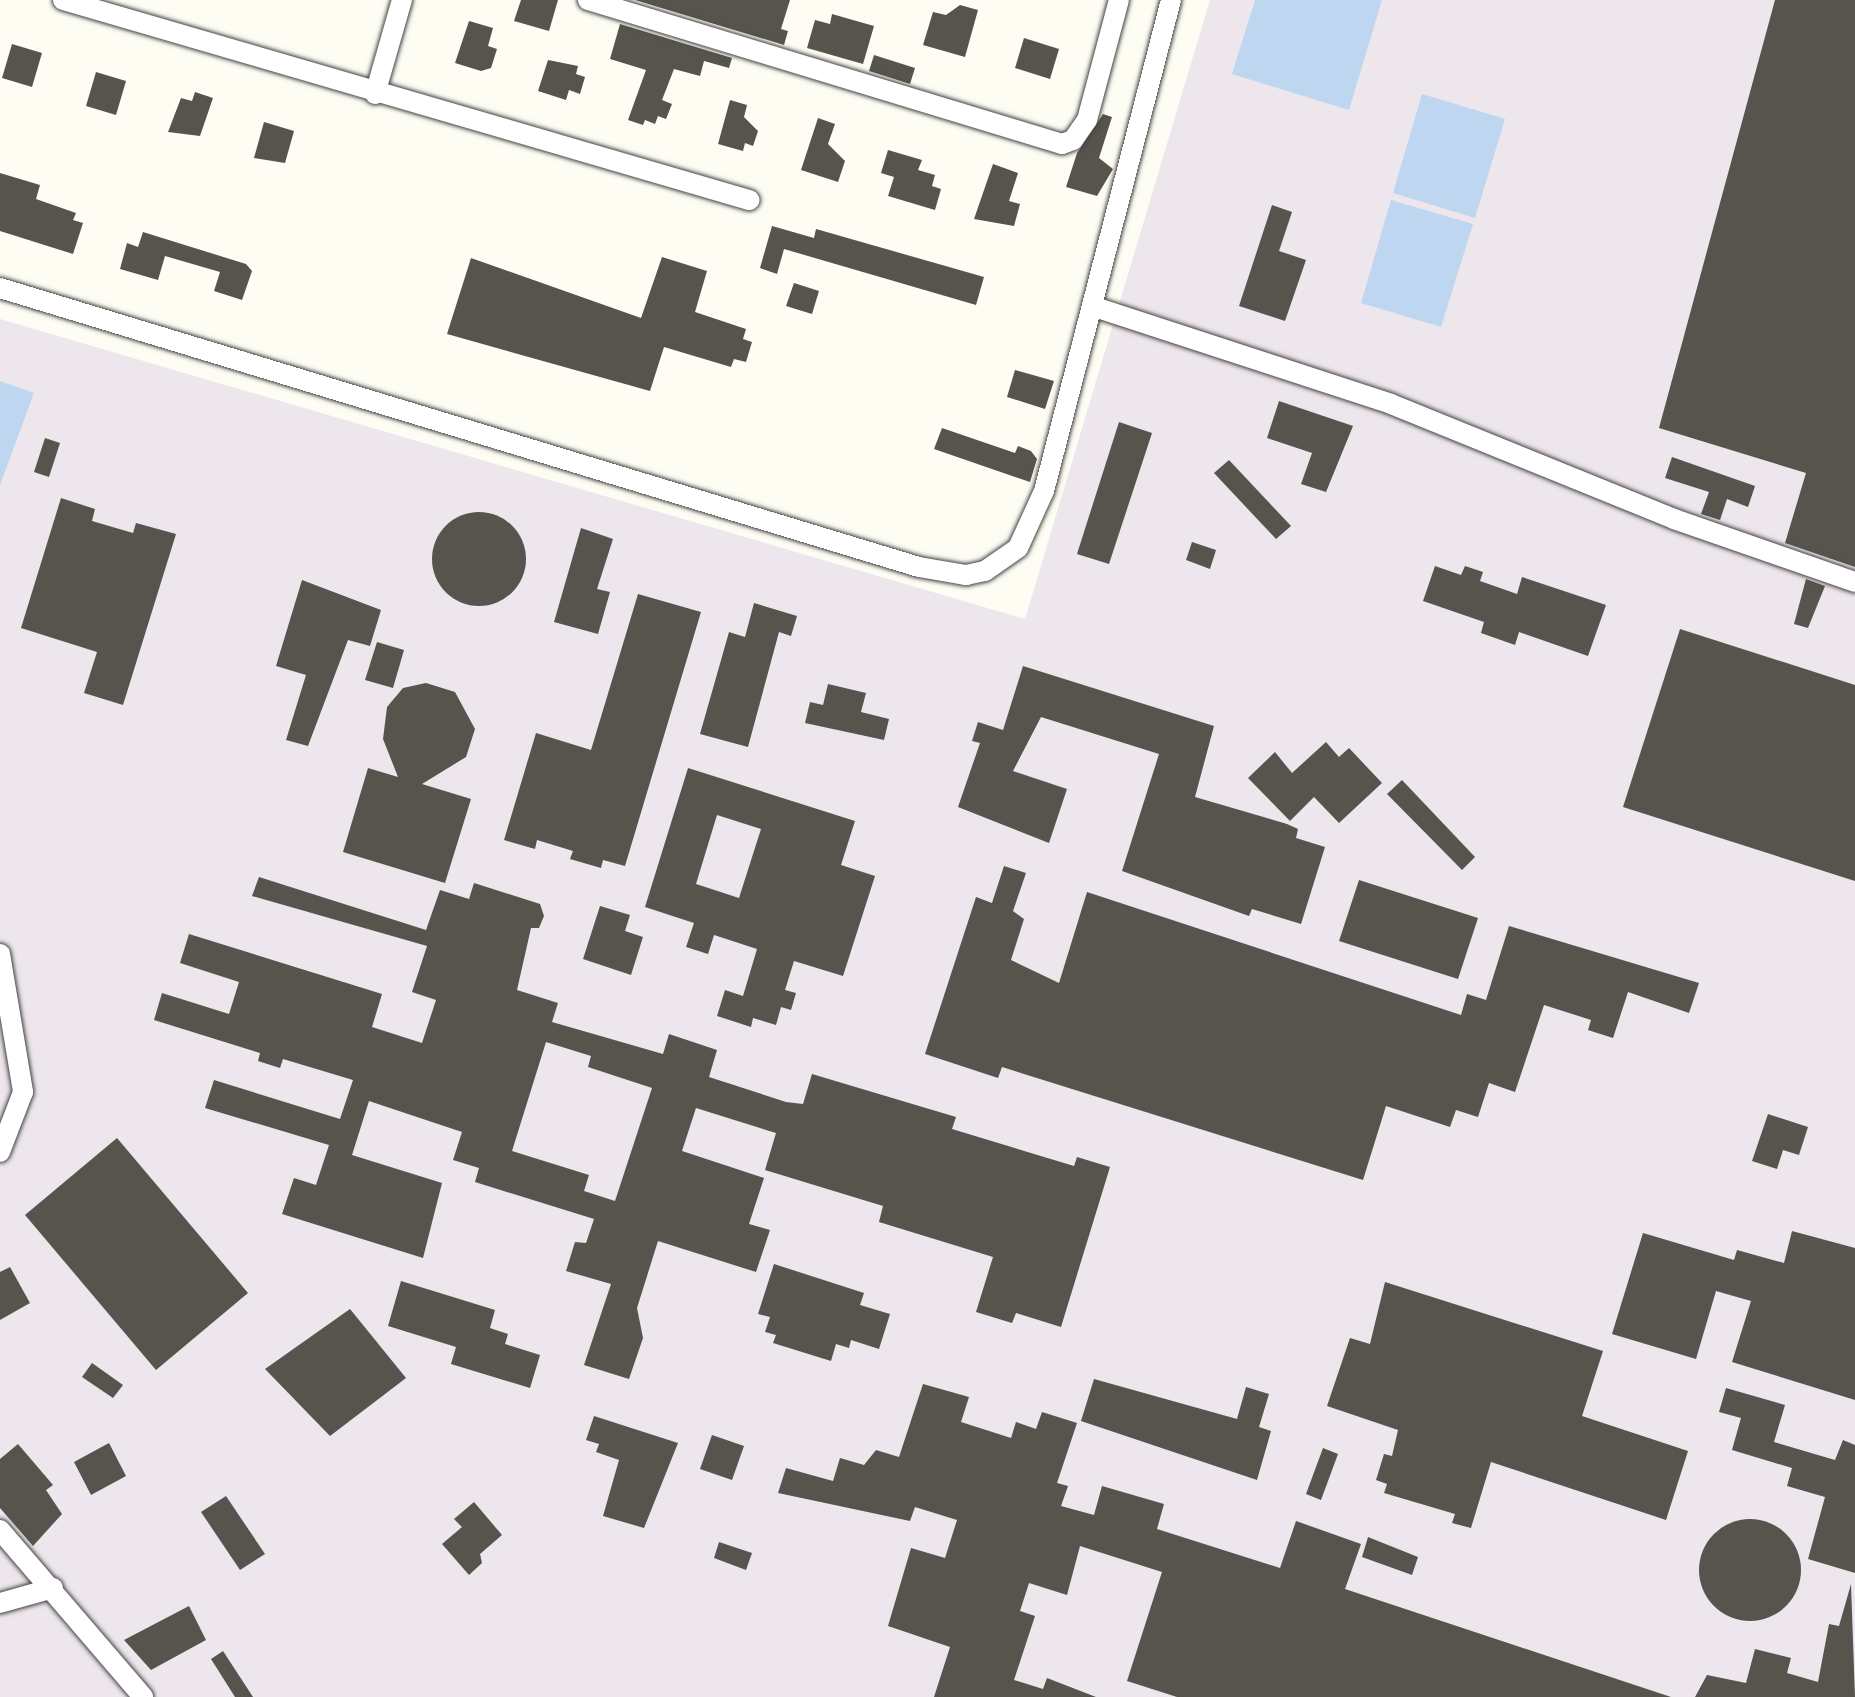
<!DOCTYPE html>
<html>
<head>
<meta charset="utf-8">
<style>
  body { margin:0 }
  #map { position:relative; width:1855px; height:1697px; overflow:hidden; background:#fefdf4; font-family:"IBM Plex Serif",serif }
  div>[style] { position:absolute }
  .industrial>* { inset:0; background:#ede6ed }
  .water>* { inset:0; background:#bed6ef }
  .building>* { inset:0; background:#57534d }
  .round { border-radius:50% }
  .roads { filter:drop-shadow(0 0 2px #434343) drop-shadow(0 0 2px #434343) }
  .minor>* { height:20px; margin:-10px; padding:0 10px; transform-origin:10px; border-radius:10px; background:#fff }
  span { translate:-50% -50%; white-space:nowrap; text-align:center; line-height:1.15; -webkit-text-stroke:10px #fff; paint-order:stroke }
</style>
</head>
<body>
<div id="map">
  <div class="industrial">
    <div style="clip-path:polygon(1210px 0,1855px 0,1855px 1697px,0 1697px,0 319px,1025px 619px)"></div>
  </div>
  <div class="water">
    <div style="clip-path:polygon(1255px 0,1382px 0,1349px 110px,1232px 74px)"></div>
    <div style="clip-path:polygon(1422px 94px,1505px 119px,1475px 218px,1393px 193px)"></div>
    <div style="clip-path:polygon(1391px 200px,1473px 224px,1441px 327px,1361px 303px)"></div>
    <div style="clip-path:polygon(0 381px,34px 393px,0 485px)"></div>
  </div>
  <div class="building">
    <div style="clip-path:polygon(521px 0,558px 0,549px 31px,514px 21px)"></div>
    <div style="clip-path:polygon(635px 0,790px 0,781px 29px,788px 31px,784px 45px)"></div>
    <div style="clip-path:polygon(1775px 0,1855px 0,1855px 567px,1785px 543px,1806px 473px,1659px 428px)"></div>
    <div style="clip-path:polygon(960px 5px,978px 10px,965px 57px,923px 45px,933px 12px,946px 15px)"></div>
    <div style="clip-path:polygon(832px 14px,874px 26px,863px 64px,807px 48px,815px 20px,830px 24px)"></div>
    <div style="clip-path:polygon(469px 21px,493px 28px,488px 46px,497px 49px,491px 68px,481px 71px,455px 63px)"></div>
    <div style="clip-path:polygon(620px 24px,732px 58px,729px 68px,704px 61px,700px 76px,674px 69px,662px 100px,672px 104px,666px 119px,658px 116px,655px 124px,645px 120px,643px 125px,628px 120px,646px 70px,610px 59px)"></div>
    <div style="clip-path:polygon(1024px 38px,1059px 49px,1050px 79px,1015px 68px)"></div>
    <div style="clip-path:polygon(12px 44px,42px 53px,32px 87px,2px 78px)"></div>
    <div style="clip-path:polygon(874px 55px,915px 68px,910px 84px,869px 71px)"></div>
    <div style="clip-path:polygon(548px 60px,578px 66px,576px 74px,585px 77px,580px 94px,569px 90px,566px 100px,538px 91px)"></div>
    <div style="clip-path:polygon(96px 72px,126px 81px,116px 115px,86px 106px)"></div>
    <div style="clip-path:polygon(195px 92px,213px 98px,200px 136px,168px 132px,181px 98px,192px 101px)"></div>
    <div style="clip-path:polygon(730px 100px,747px 105px,744px 117px,758px 131px,753px 146px,745px 143px,743px 151px,718px 144px)"></div>
    <div style="clip-path:polygon(1103px 114px,1112px 117px,1099px 158px,1113px 169px,1097px 196px,1066px 187px,1077px 153px)"></div>
    <div style="clip-path:polygon(818px 118px,835px 124px,828px 144px,845px 161px,838px 182px,801px 170px)"></div>
    <div style="clip-path:polygon(264px 122px,294px 131px,285px 163px,254px 158px)"></div>
    <div style="clip-path:polygon(888px 150px,922px 160px,918px 170px,935px 175px,932px 186px,941px 189px,935px 210px,888px 196px,894px 177px,881px 173px)"></div>
    <div style="clip-path:polygon(993px 164px,1018px 173px,1009px 201px,1020px 204px,1014px 226px,974px 219px)"></div>
    <div style="clip-path:polygon(0 173px,40px 185px,36px 199px,76px 213px,73px 220px,83px 223px,73px 254px,0 231px)"></div>
    <div style="clip-path:polygon(1272px 205px,1292px 212px,1279px 251px,1306px 260px,1285px 321px,1239px 306px)"></div>
    <div style="clip-path:polygon(772px 226px,814px 238px,816px 229px,984px 277px,976px 305px,784px 249px,777px 274px,760px 268px)"></div>
    <div style="clip-path:polygon(143px 232px,246px 264px,252px 271px,242px 300px,214px 291px,220px 272px,165px 256px,158px 280px,120px 269px,127px 243px,138px 247px)"></div>
    <div style="clip-path:polygon(662px 257px,707px 271px,695px 312px,746px 329px,743px 339px,752px 342px,746px 362px,734px 359px,731px 367px,664px 347px,650px 391px,447px 334px,471px 258px,641px 318px)"></div>
    <div style="clip-path:polygon(794px 283px,819px 291px,812px 314px,786px 306px)"></div>
    <div style="clip-path:polygon(1015px 370px,1054px 381px,1045px 409px,1007px 397px)"></div>
    <div style="clip-path:polygon(1279px 401px,1353px 426px,1326px 492px,1301px 484px,1312px 453px,1267px 438px)"></div>
    <div style="clip-path:polygon(1119px 422px,1152px 433px,1109px 564px,1077px 554px)"></div>
    <div style="clip-path:polygon(942px 428px,1015px 453px,1018px 446px,1031px 451px,1037px 459px,1030px 482px,934px 449px)"></div>
    <div style="clip-path:polygon(45px 438px,60px 443px,49px 477px,34px 472px)"></div>
    <div style="clip-path:polygon(1672px 457px,1755px 486px,1748px 507px,1727px 499px,1720px 520px,1701px 514px,1709px 492px,1665px 478px)"></div>
    <div style="clip-path:polygon(1229px 460px,1291px 526px,1276px 539px,1214px 473px)"></div>
    <div style="clip-path:polygon(61px 498px,95px 509px,92px 521px,133px 533px,136px 523px,176px 534px,123px 705px,84px 693px,97px 652px,21px 628px)"></div>
    <div class="round" style="left:432px;top:512px;width:94px;height:94px"></div>
    <div style="clip-path:polygon(581px 528px,613px 539px,597px 589px,610px 592px,598px 634px,554px 622px)"></div>
    <div style="clip-path:polygon(1192px 542px,1216px 550px,1210px 569px,1186px 560px)"></div>
    <div style="clip-path:polygon(1435px 566px,1461px 575px,1465px 566px,1483px 572px,1480px 581px,1517px 594px,1522px 577px,1606px 605px,1588px 656px,1519px 632px,1515px 645px,1481px 633px,1484px 622px,1423px 601px)"></div>
    <div style="clip-path:polygon(1806px 579px,1825px 586px,1808px 628px,1794px 624px)"></div>
    <div style="clip-path:polygon(302px 580px,381px 610px,370px 646px,348px 640px,308px 746px,286px 740px,306px 675px,276px 666px)"></div>
    <div style="clip-path:polygon(638px 594px,701px 612px,625px 866px,603px 860px,601px 868px,570px 859px,573px 851px,537px 840px,535px 849px,504px 840px,536px 733px,591px 750px)"></div>
    <div style="clip-path:polygon(754px 603px,797px 616px,791px 636px,779px 632px,748px 747px,700px 734px,729px 632px,745px 637px)"></div>
    <div style="clip-path:polygon(1680px 629px,1855px 685px,1855px 881px,1623px 807px)"></div>
    <div style="clip-path:polygon(377px 642px,404px 650px,393px 688px,365px 680px)"></div>
    <div style="clip-path:polygon(1023px 666px,1214px 726px,1195px 797px,1287px 824px,1298px 829px,1296px 838px,1325px 847px,1301px 924px,1252px 909px,1249px 916px,1122px 871px,1159px 754px,1041px 717px,1013px 771px,1067px 789px,1049px 843px,958px 807px,980px 743px,972px 741px,978px 722px,1003px 730px)"></div>
    <div style="clip-path:polygon(426px 683px,455px 692px,475px 729px,466px 757px,422px 784px,471px 799px,445px 883px,343px 852px,368px 768px,398px 777px,383px 739px,387px 707px,403px 688px)"></div>
    <div style="clip-path:polygon(828px 684px,866px 693px,861px 712px,889px 719px,884px 740px,805px 723px,810px 702px,823px 705px)"></div>
    <div style="clip-path:polygon(1326px 742px,1339px 757px,1349px 748px,1382px 783px,1339px 823px,1314px 797px,1290px 821px,1248px 778px,1275px 752px,1292px 773px)"></div>
    <div style="clip-path:polygon(evenodd,688px 768px,855px 821px,841px 865px,875px 876px,843px 976px,794px 961px,785px 990px,796px 993px,791px 1010px,781px 1007px,776px 1025px,753px 1018px,751px 1027px,717px 1016px,725px 990px,743px 996px,757px 949px,714px 935px,708px 954px,686px 947px,694px 923px,645px 907px,688px 768px,717px 815px,761px 829px,739px 898px,696px 884px,717px 815px)"></div>
    <div style="clip-path:polygon(1402px 780px,1475px 857px,1462px 870px,1387px 794px)"></div>
    <div style="clip-path:polygon(1004px 866px,1026px 873px,1013px 911px,1024px 919px,1011px 960px,1059px 983px,1087px 892px,1461px 1015px,1467px 994px,1486px 1000px,1509px 926px,1699px 983px,1689px 1013px,1628px 992px,1613px 1038px,1588px 1030px,1591px 1020px,1544px 1005px,1515px 1092px,1489px 1083px,1478px 1117px,1456px 1110px,1450px 1127px,1386px 1106px,1363px 1180px,1002px 1067px,998px 1078px,925px 1054px,976px 897px,992px 903px)"></div>
    <div style="clip-path:polygon(evenodd,259px 877px,426px 930px,440px 890px,469px 899px,474px 883px,540px 904px,544px 916px,539px 928px,531px 928px,517px 990px,558px 1003px,552px 1022px,663px 1054px,669px 1034px,717px 1050px,709px 1077px,786px 1102px,803px 1104px,812px 1074px,956px 1117px,952px 1129px,1074px 1166px,1077px 1157px,1110px 1167px,1061px 1327px,1016px 1313px,1012px 1323px,976px 1312px,993px 1257px,879px 1222px,883px 1206px,765px 1170px,776px 1133px,696px 1108px,682px 1151px,764px 1178px,749px 1224px,770px 1230px,756px 1272px,658px 1241px,637px 1308px,643px 1338px,629px 1379px,584px 1365px,611px 1284px,566px 1271px,575px 1242px,586px 1243px,594px 1219px,475px 1182px,479px 1168px,453px 1160px,462px 1132px,369px 1101px,352px 1155px,442px 1183px,423px 1258px,282px 1214px,294px 1178px,316px 1185px,329px 1145px,205px 1108px,214px 1080px,340px 1119px,353px 1080px,283px 1059px,280px 1068px,258px 1061px,260px 1053px,154px 1020px,162px 993px,229px 1014px,239px 982px,180px 963px,189px 934px,382px 994px,372px 1027px,422px 1043px,436px 1000px,412px 992px,427px 946px,252px 896px,259px 877px,546px 1042px,591px 1056px,588px 1067px,652px 1088px,615px 1201px,584px 1191px,589px 1175px,512px 1151px,546px 1042px)"></div>
    <div style="clip-path:polygon(1359px 880px,1478px 918px,1458px 979px,1339px 941px)"></div>
    <div style="clip-path:polygon(600px 906px,630px 915px,625px 931px,643px 937px,631px 975px,583px 959px)"></div>
    <div style="clip-path:polygon(1768px 1114px,1808px 1127px,1799px 1155px,1783px 1150px,1777px 1169px,1752px 1161px)"></div>
    <div style="clip-path:polygon(117px 1138px,248px 1293px,156px 1370px,25px 1215px)"></div>
    <div style="clip-path:polygon(1792px 1231px,1855px 1248px,1855px 1400px,1732px 1362px,1751px 1301px,1716px 1291px,1696px 1359px,1612px 1334px,1643px 1233px,1734px 1260px,1737px 1250px,1784px 1263px)"></div>
    <div style="clip-path:polygon(774px 1264px,864px 1293px,860px 1305px,890px 1314px,879px 1349px,851px 1340px,849px 1348px,836px 1344px,831px 1361px,773px 1343px,776px 1335px,765px 1332px,770px 1317px,758px 1314px)"></div>
    <div style="clip-path:polygon(10px 1267px,30px 1303px,0 1320px,0 1272px)"></div>
    <div style="clip-path:polygon(401px 1281px,495px 1310px,490px 1328px,508px 1334px,505px 1344px,540px 1355px,530px 1388px,451px 1364px,456px 1347px,388px 1326px)"></div>
    <div style="clip-path:polygon(1385px 1282px,1603px 1351px,1582px 1416px,1688px 1451px,1666px 1520px,1491px 1462px,1471px 1528px,1452px 1523px,1455px 1514px,1384px 1493px,1387px 1484px,1376px 1480px,1384px 1454px,1392px 1456px,1398px 1430px,1327px 1406px,1350px 1338px,1370px 1344px)"></div>
    <div style="clip-path:polygon(350px 1309px,406px 1378px,330px 1436px,265px 1369px)"></div>
    <div style="clip-path:polygon(92px 1363px,123px 1385px,113px 1398px,82px 1377px)"></div>
    <div style="clip-path:polygon(1094px 1379px,1237px 1419px,1246px 1387px,1269px 1394px,1259px 1427px,1271px 1431px,1257px 1480px,1081px 1421px)"></div>
    <div style="clip-path:polygon(923px 1384px,969px 1397px,961px 1422px,1011px 1438px,1016px 1422px,1036px 1429px,1042px 1412px,1077px 1423px,1057px 1483px,1068px 1486px,1061px 1506px,1094px 1515px,1102px 1486px,1164px 1504px,1157px 1529px,1280px 1568px,1296px 1521px,1361px 1544px,1345px 1589px,1671px 1697px,1177px 1697px,1127px 1681px,1162px 1572px,1080px 1546px,1067px 1595px,1029px 1583px,1020px 1611px,1035px 1616px,1014px 1680px,1043px 1689px,1047px 1678px,1096px 1697px,934px 1697px,950px 1647px,888px 1626px,911px 1548px,945px 1558px,957px 1520px,915px 1507px,910px 1521px,778px 1493px,786px 1468px,833px 1481px,840px 1458px,864px 1465px,876px 1450px,899px 1457px)"></div>
    <div style="clip-path:polygon(1726px 1388px,1785px 1405px,1774px 1442px,1835px 1460px,1843px 1440px,1855px 1445px,1855px 1573px,1808px 1559px,1825px 1497px,1787px 1486px,1792px 1468px,1732px 1450px,1741px 1418px,1719px 1412px)"></div>
    <div style="clip-path:polygon(594px 1416px,678px 1443px,644px 1528px,603px 1516px,619px 1460px,596px 1452px,599px 1444px,586px 1440px)"></div>
    <div style="clip-path:polygon(712px 1435px,744px 1446px,732px 1480px,700px 1469px)"></div>
    <div style="clip-path:polygon(109px 1443px,126px 1476px,91px 1495px,74px 1462px)"></div>
    <div style="clip-path:polygon(18px 1444px,53px 1485px,46px 1490px,62px 1514px,33px 1546px,0 1508px,0 1459px)"></div>
    <div style="clip-path:polygon(1323px 1448px,1338px 1454px,1321px 1500px,1306px 1494px)"></div>
    <div style="clip-path:polygon(226px 1496px,265px 1554px,240px 1570px,201px 1512px)"></div>
    <div style="clip-path:polygon(474px 1502px,502px 1535px,480px 1554px,482px 1563px,469px 1575px,442px 1544px,462px 1527px,454px 1519px)"></div>
    <div class="round" style="left:1699px;top:1519px;width:102px;height:102px"></div>
    <div style="clip-path:polygon(1368px 1537px,1418px 1557px,1412px 1575px,1362px 1557px)"></div>
    <div style="clip-path:polygon(719px 1542px,752px 1553px,746px 1570px,714px 1558px)"></div>
    <div style="clip-path:polygon(1851px 1584px,1855px 1697px,1695px 1697px,1707px 1675px,1746px 1683px,1755px 1649px,1791px 1658px,1787px 1673px,1818px 1682px,1829px 1624px,1839px 1626px)"></div>
    <div style="clip-path:polygon(189px 1606px,206px 1640px,151px 1670px,124px 1640px)"></div>
    <div style="clip-path:polygon(223px 1651px,253px 1697px,235px 1697px,211px 1659px)"></div>
  </div>
  <div class="roads">
    <div class="minor">
      <div style="left:63px;top:0;width:715px;rotate:16.25deg"></div>
      <div style="left:588px;top:0;width:495px;rotate:16.9deg"></div>
      <div style="left:1062px;top:144px;width:12px;rotate:-20deg"></div>
      <div style="left:1073px;top:140px;width:24px;rotate:-55deg"></div>
      <div style="left:1087px;top:120px;width:124px;rotate:-75.1deg"></div>
      <div style="left:375px;top:94px;width:98px;rotate:-74deg"></div>
      <div style="left:0;top:288px;width:960px;rotate:16.89deg"></div>
      <div style="left:919px;top:567px;width:48px;rotate:9.7deg"></div>
      <div style="left:966px;top:575px;width:19px;rotate:-12deg"></div>
      <div style="left:985px;top:571px;width:40px;rotate:-34.9deg"></div>
      <div style="left:1018px;top:548px;width:63px;rotate:-65.5deg"></div>
      <div style="left:1044px;top:491px;width:507px;rotate:-75.5deg"></div>
      <div style="left:1095px;top:307px;width:311px;rotate:18.1deg"></div>
      <div style="left:1391px;top:404px;width:305px;rotate:22.1deg"></div>
      <div style="left:1674px;top:519px;width:192px;rotate:19.2deg"></div>
      <div style="left:0;top:954px;width:140px;rotate:80.5deg"></div>
      <div style="left:23px;top:1092px;width:64px;rotate:111deg"></div>
      <div style="left:0;top:1530px;width:220px;rotate:49.4deg"></div>
      <div style="left:0;top:1603px;width:55px;rotate:-15.8deg"></div>
    </div>
  </div>
</div>
</body>
</html>
